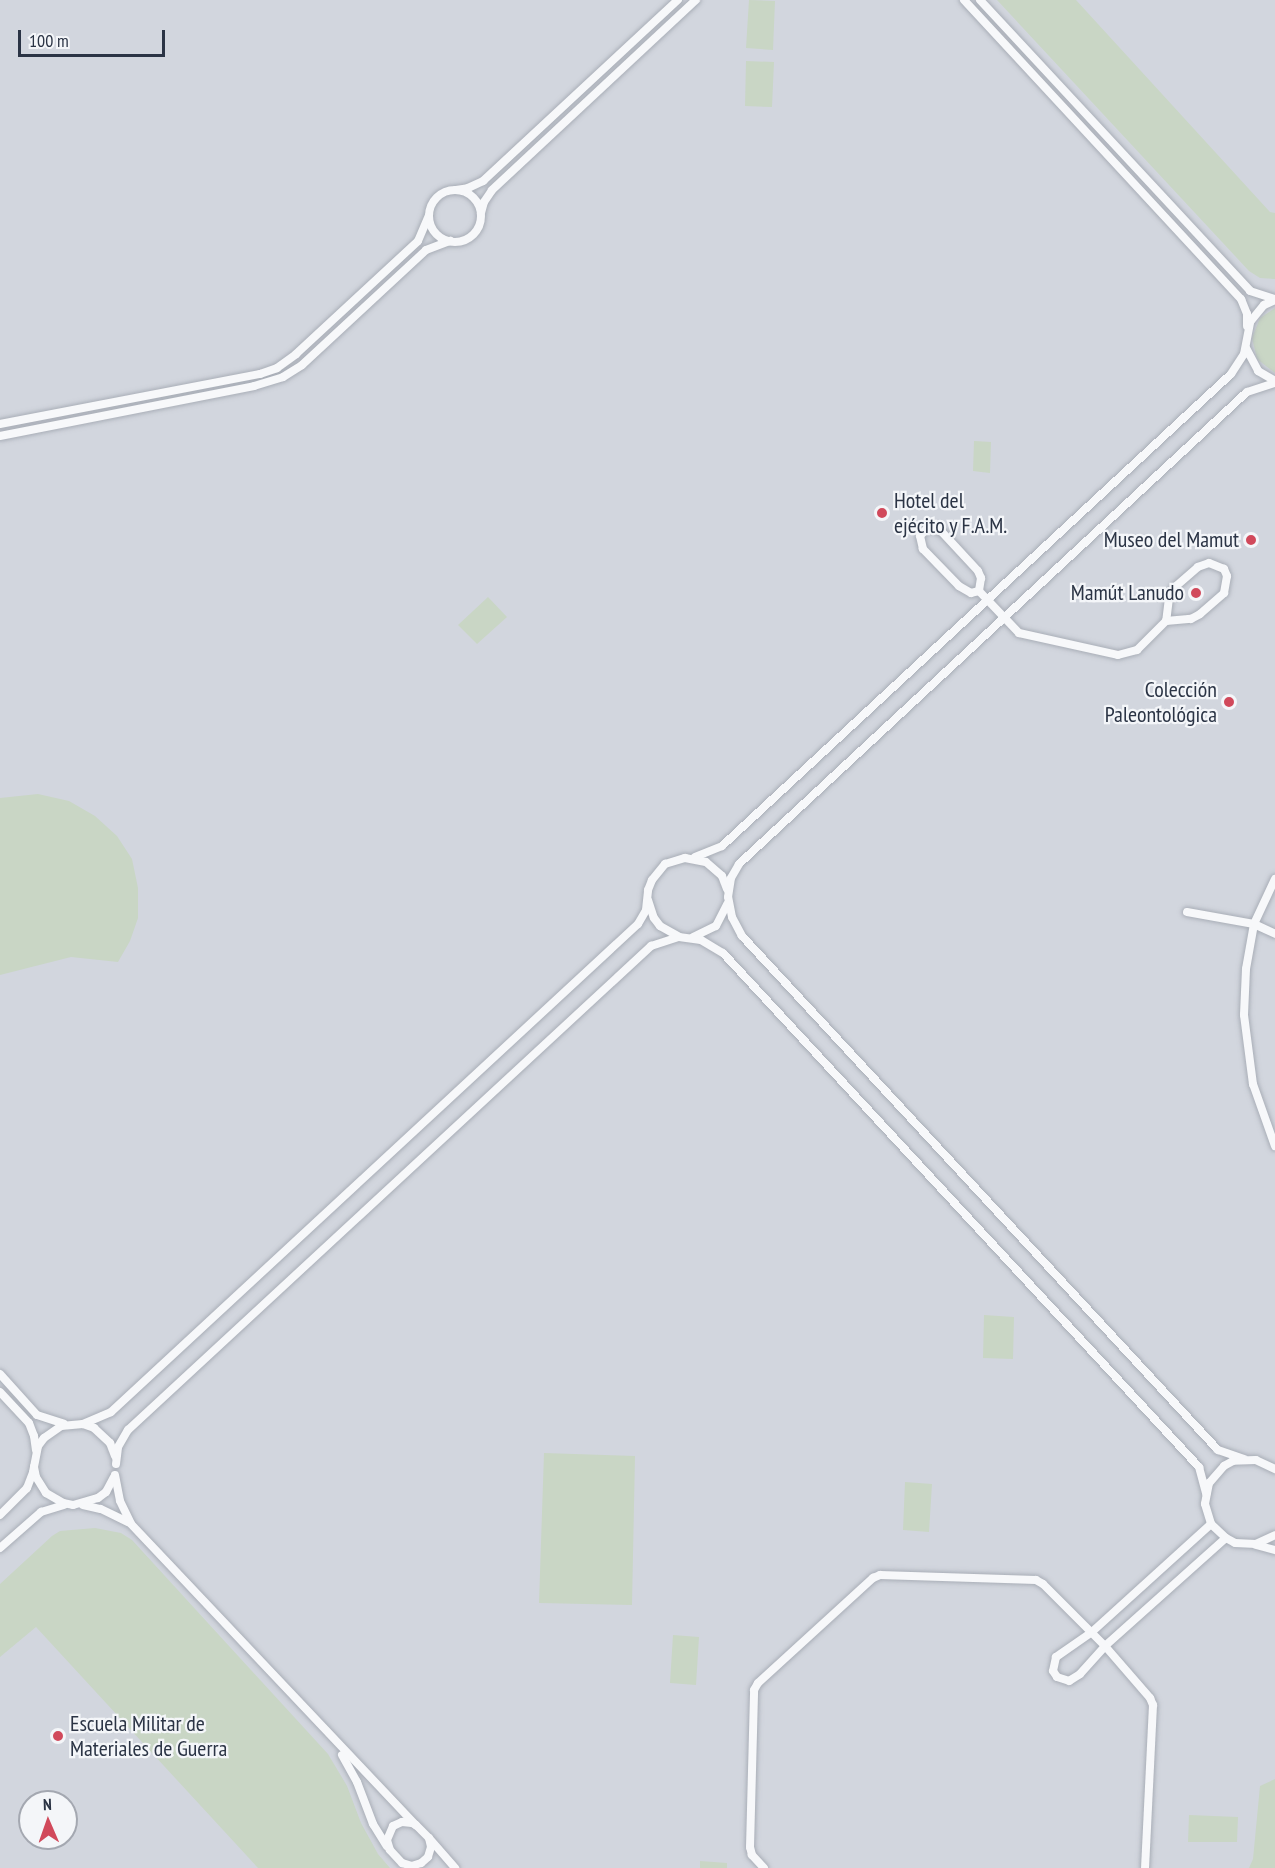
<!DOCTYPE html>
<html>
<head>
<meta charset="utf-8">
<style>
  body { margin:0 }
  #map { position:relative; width:1275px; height:1868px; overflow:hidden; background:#e4e7ec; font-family:"PT Sans Narrow",sans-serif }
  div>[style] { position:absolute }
  .built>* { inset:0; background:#d2d6de }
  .green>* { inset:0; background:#c9d6c5 }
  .roads { filter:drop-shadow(0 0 2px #a9aeb7) drop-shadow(0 0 2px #a9aeb7) }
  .street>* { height:8px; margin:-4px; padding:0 4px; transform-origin:4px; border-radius:4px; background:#f7f8fa }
  .street>.ring { margin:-4px; padding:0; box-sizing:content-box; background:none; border:8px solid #f7f8fa; border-radius:50% }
  .dots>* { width:16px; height:16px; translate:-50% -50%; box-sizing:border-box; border:3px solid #f4f6f9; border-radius:50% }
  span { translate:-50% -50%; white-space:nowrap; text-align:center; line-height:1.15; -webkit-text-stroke:4.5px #f4f6f9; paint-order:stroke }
  .poi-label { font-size:22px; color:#2b3445 }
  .left { translate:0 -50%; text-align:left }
  .right { translate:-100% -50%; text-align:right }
  .north { position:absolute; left:18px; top:1790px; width:60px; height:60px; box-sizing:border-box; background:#f4f6f9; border:2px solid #a4a8b1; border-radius:50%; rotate:358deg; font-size:16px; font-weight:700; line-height:24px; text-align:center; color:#2b3445 }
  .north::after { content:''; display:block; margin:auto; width:21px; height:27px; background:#d1495b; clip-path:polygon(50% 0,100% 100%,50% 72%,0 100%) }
  .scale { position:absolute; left:18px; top:30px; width:147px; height:27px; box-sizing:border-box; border:3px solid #2b3445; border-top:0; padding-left:8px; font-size:18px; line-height:21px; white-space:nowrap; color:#2b3445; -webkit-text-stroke:4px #f4f6f9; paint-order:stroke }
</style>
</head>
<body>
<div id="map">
  <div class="built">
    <div style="clip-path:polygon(evenodd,0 0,1275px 0,1275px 1868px,0 1868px,0 0,30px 1802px,66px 1802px,66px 1838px,30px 1838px,30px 1802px)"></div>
  </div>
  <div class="green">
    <div style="clip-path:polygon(749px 0,775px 1px,773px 50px,746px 48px)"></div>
    <div style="clip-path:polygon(997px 0,1076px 0,1270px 212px,1275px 213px,1275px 279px,1260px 278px,1249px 271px)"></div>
    <div style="clip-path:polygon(746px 61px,774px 62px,772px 107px,745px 106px)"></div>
    <div style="clip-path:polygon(1275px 308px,1275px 373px,1257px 359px,1252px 338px,1260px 318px)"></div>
    <div style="clip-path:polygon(974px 441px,991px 442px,990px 473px,973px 471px)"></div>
    <div style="clip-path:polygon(488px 597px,507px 617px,477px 644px,458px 625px)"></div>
    <div style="clip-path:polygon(38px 794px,69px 801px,95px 816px,117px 836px,132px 859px,138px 888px,138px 918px,130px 941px,118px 962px,71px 957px,0 975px,0 798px)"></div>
    <div style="clip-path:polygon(984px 1315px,1014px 1317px,1013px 1359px,983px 1358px)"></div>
    <div style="clip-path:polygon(544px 1453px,635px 1456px,632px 1605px,539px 1603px)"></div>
    <div style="clip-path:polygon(905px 1482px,932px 1484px,929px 1532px,903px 1530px)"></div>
    <div style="clip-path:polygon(95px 1528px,121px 1533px,132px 1540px,328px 1754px,347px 1786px,361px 1823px,378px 1854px,390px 1868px,258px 1868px,36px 1627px,0 1657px,0 1584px,52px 1536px,60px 1531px)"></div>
    <div style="clip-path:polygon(673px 1635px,699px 1637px,696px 1685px,670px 1683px)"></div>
    <div style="clip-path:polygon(1275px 1779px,1275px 1868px,1249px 1868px,1253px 1859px,1260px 1786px)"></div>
    <div style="clip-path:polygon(1189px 1815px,1238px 1817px,1237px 1842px,1188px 1842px)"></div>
    <div style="clip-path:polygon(700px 1861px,727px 1863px,727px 1868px,700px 1868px)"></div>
  </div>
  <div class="roads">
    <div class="street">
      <div style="left:964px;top:0;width:408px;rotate:47.2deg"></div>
      <div style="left:1241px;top:299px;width:16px;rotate:68deg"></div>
      <div style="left:1247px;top:314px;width:12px;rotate:90deg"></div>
      <div style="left:980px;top:0;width:397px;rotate:47.1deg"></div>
      <div style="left:1250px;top:291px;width:26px;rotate:18deg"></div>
      <div style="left:456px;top:190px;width:12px;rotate:-9deg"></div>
      <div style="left:468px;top:188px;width:17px;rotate:-25deg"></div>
      <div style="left:483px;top:181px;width:266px;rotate:-42.9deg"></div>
      <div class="ring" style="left:429px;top:190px;width:44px;height:44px"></div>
      <div style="left:481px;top:213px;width:11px;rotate:-75deg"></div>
      <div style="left:484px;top:202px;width:14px;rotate:-56deg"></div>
      <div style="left:492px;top:190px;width:279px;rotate:-43deg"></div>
      <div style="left:1246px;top:348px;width:26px;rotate:62deg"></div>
      <div style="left:1258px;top:371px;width:20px;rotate:30deg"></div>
      <div style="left:0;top:424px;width:265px;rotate:-10.9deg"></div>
      <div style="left:260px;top:374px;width:18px;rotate:-19deg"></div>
      <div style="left:277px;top:368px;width:24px;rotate:-36deg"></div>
      <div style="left:296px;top:354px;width:166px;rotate:-42.8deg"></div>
      <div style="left:418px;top:241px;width:28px;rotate:-67deg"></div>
      <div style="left:0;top:436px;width:259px;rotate:-11.1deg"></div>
      <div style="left:254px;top:386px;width:30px;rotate:-17deg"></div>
      <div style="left:283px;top:377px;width:22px;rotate:-32deg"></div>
      <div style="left:302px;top:365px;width:169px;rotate:-42.8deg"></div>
      <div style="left:426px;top:250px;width:26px;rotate:-21deg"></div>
      <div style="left:979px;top:591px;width:8px;rotate:166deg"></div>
      <div style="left:971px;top:593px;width:14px;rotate:-150deg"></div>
      <div style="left:959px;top:586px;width:52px;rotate:-134.2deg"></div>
      <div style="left:923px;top:549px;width:13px;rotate:-103deg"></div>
      <div style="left:920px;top:536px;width:12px;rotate:-48deg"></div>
      <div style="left:928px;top:527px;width:14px;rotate:17deg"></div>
      <div style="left:941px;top:531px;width:54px;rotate:47.2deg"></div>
      <div style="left:978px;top:571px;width:8px;rotate:67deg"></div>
      <div style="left:981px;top:578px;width:13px;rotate:99deg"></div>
      <div style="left:979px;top:591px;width:58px;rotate:46.4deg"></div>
      <div style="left:1019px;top:633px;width:101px;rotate:12.5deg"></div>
      <div style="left:1118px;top:655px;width:20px;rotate:-15deg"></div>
      <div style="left:1137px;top:650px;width:41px;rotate:-45deg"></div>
      <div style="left:1166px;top:621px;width:25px;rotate:-5deg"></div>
      <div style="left:1191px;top:619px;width:10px;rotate:-29deg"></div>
      <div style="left:1200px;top:614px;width:32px;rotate:-41deg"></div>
      <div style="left:1224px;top:593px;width:17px;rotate:-80deg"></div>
      <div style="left:1227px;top:576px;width:8px;rotate:-113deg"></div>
      <div style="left:1224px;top:569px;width:16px;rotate:-158deg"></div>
      <div style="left:1209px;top:563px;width:12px;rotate:160deg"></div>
      <div style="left:1198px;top:567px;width:32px;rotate:139deg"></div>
      <div style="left:1174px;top:588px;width:11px;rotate:117deg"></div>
      <div style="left:1169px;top:598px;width:23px;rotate:97deg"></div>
      <div style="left:695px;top:857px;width:29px;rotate:-22deg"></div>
      <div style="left:722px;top:846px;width:694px;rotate:-42.84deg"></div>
      <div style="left:1231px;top:374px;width:24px;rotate:-57deg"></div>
      <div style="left:1244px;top:354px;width:33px;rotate:-79deg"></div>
      <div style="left:1250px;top:322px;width:22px;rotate:-51deg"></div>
      <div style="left:1264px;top:305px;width:12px;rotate:-24deg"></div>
      <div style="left:1275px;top:879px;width:50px;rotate:115deg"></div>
      <div style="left:1254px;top:924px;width:46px;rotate:100.1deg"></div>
      <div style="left:1246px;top:969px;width:46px;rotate:92.5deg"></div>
      <div style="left:1244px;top:1015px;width:70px;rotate:82.6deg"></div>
      <div style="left:1253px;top:1084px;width:66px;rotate:70.5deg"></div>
      <div style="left:648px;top:900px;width:19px;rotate:72deg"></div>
      <div style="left:654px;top:918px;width:10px;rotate:53deg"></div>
      <div style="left:660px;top:926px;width:21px;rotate:29deg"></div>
      <div style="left:1187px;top:912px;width:68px;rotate:10.2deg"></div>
      <div style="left:1254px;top:924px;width:23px;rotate:25deg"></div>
      <div style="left:693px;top:937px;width:25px;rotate:-26deg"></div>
      <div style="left:716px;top:926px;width:25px;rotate:-63deg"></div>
      <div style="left:0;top:1374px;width:55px;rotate:47.9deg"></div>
      <div style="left:37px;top:1415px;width:28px;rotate:18deg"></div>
      <div style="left:0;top:1392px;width:42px;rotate:46.9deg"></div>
      <div style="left:29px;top:1423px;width:14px;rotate:69deg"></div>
      <div style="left:34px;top:1436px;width:14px;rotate:82deg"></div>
      <div style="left:83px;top:1424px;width:30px;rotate:-23deg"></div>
      <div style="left:111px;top:1412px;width:718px;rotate:-42.8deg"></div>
      <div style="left:638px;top:924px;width:16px;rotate:-60deg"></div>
      <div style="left:646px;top:910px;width:20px;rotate:-84deg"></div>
      <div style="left:648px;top:890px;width:11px;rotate:-68deg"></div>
      <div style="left:652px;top:880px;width:21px;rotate:-51deg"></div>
      <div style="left:665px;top:864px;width:21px;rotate:-17deg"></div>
      <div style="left:685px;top:858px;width:21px;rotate:11deg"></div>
      <div style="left:706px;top:862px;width:21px;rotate:41deg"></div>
      <div style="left:722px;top:876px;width:14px;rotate:69deg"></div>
      <div style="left:1244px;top:1459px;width:28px;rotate:-161deg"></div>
      <div style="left:1218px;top:1450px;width:701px;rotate:-132.8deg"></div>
      <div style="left:742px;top:936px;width:21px;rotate:-118deg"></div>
      <div style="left:732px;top:917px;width:20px;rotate:-101deg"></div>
      <div style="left:728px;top:897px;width:19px;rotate:-81deg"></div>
      <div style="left:731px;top:878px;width:16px;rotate:-60deg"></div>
      <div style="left:739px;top:864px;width:693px;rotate:-42.9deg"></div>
      <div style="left:1247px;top:392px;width:29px;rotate:-18deg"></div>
      <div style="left:116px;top:1464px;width:17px;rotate:-83deg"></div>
      <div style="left:118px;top:1447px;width:20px;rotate:-60deg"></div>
      <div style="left:128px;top:1430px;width:713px;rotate:-42.78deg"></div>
      <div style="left:651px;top:946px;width:29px;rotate:-18deg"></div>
      <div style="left:679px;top:937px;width:22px;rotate:8deg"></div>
      <div style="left:701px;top:940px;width:26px;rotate:31deg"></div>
      <div style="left:723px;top:953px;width:701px;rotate:47.2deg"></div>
      <div style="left:1199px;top:1467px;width:28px;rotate:75deg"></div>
      <div style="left:34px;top:1467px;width:10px;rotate:79deg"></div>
      <div style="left:36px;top:1477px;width:19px;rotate:58deg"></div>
      <div style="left:46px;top:1493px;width:20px;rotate:30deg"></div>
      <div style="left:63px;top:1503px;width:10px;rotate:11deg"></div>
      <div style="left:73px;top:1505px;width:26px;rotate:-16deg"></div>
      <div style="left:98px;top:1498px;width:10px;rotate:-37deg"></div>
      <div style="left:106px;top:1492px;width:17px;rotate:-62deg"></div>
      <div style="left:1275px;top:1469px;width:21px;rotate:-155deg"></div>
      <div style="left:1256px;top:1460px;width:23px;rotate:178deg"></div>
      <div style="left:1233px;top:1461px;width:10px;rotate:151deg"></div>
      <div style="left:1224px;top:1466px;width:23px;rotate:131deg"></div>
      <div style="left:1209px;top:1483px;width:21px;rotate:101deg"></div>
      <div style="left:1205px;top:1504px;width:21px;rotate:73deg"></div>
      <div style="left:1211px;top:1524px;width:21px;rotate:43deg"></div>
      <div style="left:1226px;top:1538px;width:10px;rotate:29deg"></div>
      <div style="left:1235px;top:1543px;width:21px;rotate:3deg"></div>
      <div style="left:1256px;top:1544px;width:21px;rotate:-25deg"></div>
      <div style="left:115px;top:1475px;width:26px;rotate:79deg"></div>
      <div style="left:120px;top:1501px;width:25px;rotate:64deg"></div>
      <div style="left:131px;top:1524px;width:415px;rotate:46.6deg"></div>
      <div style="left:83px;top:1505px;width:18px;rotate:13deg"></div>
      <div style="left:101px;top:1509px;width:30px;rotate:26deg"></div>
      <div style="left:0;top:1515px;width:38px;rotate:-45deg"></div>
      <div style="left:27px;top:1488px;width:17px;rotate:-69deg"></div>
      <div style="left:33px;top:1472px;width:26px;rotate:-79deg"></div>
      <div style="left:38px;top:1446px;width:10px;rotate:-53deg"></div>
      <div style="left:44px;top:1438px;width:21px;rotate:-35deg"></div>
      <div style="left:61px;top:1426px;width:22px;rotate:-5deg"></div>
      <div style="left:83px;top:1424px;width:12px;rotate:20deg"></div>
      <div style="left:94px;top:1428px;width:22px;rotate:43deg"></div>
      <div style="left:110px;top:1443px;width:14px;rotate:69deg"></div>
      <div style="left:1211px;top:1524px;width:161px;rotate:137.8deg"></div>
      <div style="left:1092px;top:1632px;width:44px;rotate:145.2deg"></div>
      <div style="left:1056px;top:1657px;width:14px;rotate:102deg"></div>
      <div style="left:1053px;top:1671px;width:7px;rotate:56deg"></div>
      <div style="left:1057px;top:1677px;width:13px;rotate:18deg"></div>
      <div style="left:1069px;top:1681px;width:13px;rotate:-32deg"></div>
      <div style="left:1080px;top:1674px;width:38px;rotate:-48deg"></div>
      <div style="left:1105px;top:1646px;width:162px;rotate:-41.8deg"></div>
      <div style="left:1256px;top:1545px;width:20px;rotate:15deg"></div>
      <div style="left:0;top:1548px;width:55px;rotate:-41.3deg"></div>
      <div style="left:41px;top:1512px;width:24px;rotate:-17deg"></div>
      <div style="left:342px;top:1755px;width:31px;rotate:61deg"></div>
      <div style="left:357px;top:1782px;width:45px;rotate:69.1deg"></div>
      <div style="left:373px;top:1824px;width:26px;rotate:58deg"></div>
      <div style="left:429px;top:1838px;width:9px;rotate:77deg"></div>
      <div style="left:431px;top:1847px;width:10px;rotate:107deg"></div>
      <div style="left:428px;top:1857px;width:9px;rotate:139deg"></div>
      <div style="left:421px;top:1863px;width:9px;rotate:162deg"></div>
      <div style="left:412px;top:1866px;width:10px;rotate:-163deg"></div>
      <div style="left:402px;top:1863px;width:18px;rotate:-133deg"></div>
      <div style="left:390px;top:1850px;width:10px;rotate:-107deg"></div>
      <div style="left:387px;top:1840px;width:15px;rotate:-67deg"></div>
      <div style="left:393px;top:1826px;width:10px;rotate:-24deg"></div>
      <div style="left:402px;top:1822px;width:10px;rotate:6deg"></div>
      <div style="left:412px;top:1823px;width:4px;rotate:27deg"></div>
      <div style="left:416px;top:1825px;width:18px;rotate:45deg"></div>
      <div style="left:429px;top:1838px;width:40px;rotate:49deg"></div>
      <div style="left:764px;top:1868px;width:18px;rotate:-133deg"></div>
      <div style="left:752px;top:1855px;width:8px;rotate:-104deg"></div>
      <div style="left:750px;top:1847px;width:157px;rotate:-88.5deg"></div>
      <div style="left:754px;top:1690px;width:8px;rotate:-60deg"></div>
      <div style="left:758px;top:1683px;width:156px;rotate:-42.4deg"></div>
      <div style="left:873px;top:1578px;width:8px;rotate:-23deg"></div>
      <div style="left:880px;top:1575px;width:156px;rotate:1.8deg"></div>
      <div style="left:1036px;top:1580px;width:8px;rotate:30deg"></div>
      <div style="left:1043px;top:1584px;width:88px;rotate:45deg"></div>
      <div style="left:1105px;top:1646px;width:69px;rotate:49.1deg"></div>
      <div style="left:1150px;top:1698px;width:8px;rotate:67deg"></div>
      <div style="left:1153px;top:1705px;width:163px;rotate:92.8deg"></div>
    </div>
  </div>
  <div class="dots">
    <div style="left:882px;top:513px;background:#d1495b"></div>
    <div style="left:1251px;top:540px;background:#d1495b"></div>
    <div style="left:1196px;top:593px;background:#d1495b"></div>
    <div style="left:1229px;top:702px;background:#d1495b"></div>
    <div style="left:58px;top:1736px;background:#d1495b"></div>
  </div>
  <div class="poi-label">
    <span class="left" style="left:894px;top:513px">Hotel del<br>ejécito y F.A.M.</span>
    <span class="right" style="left:1239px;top:540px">Museo del Mamut</span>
    <span class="right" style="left:1184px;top:593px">Mamút Lanudo</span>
    <span class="right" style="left:1217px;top:702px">Colección<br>Paleontológica</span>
    <span class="left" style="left:70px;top:1736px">Escuela Militar de<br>Materiales de Guerra</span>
  </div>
  <div class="north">N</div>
  <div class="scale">100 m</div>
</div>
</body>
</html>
